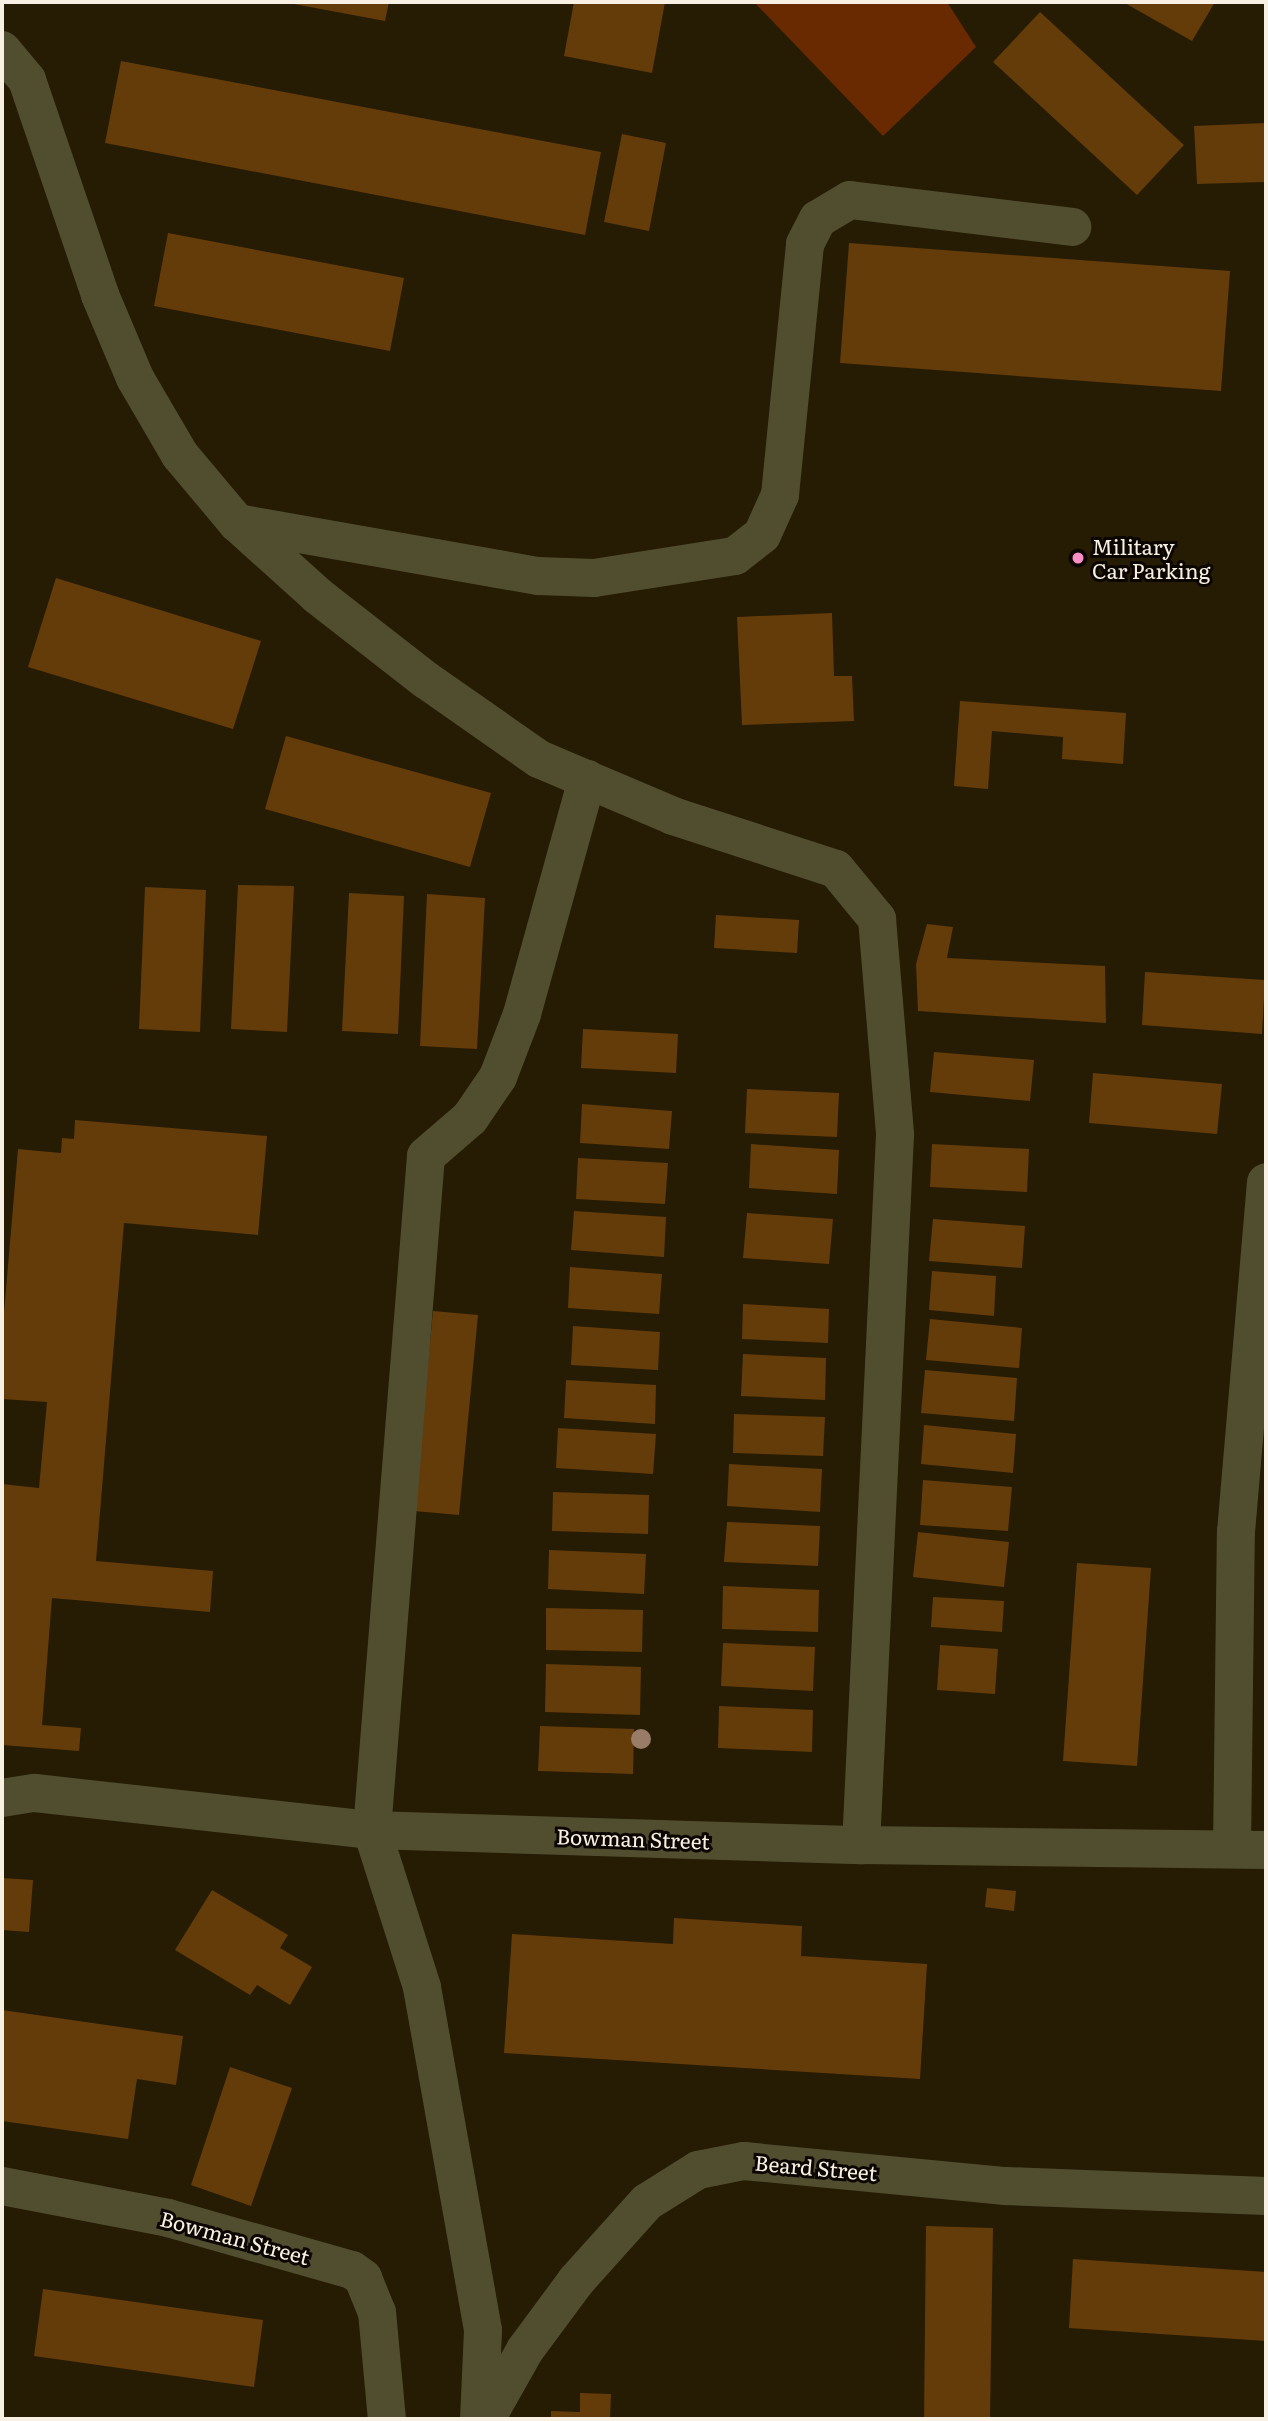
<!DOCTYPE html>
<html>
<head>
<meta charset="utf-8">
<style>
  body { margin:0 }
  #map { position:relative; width:1268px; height:2421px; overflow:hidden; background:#261b03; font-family:Literata,serif }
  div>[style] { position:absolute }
  .forest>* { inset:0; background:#6a2a01 }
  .building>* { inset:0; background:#643c0a }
  .minor>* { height:38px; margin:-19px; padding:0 19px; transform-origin:19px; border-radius:19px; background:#514e30 }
  .trees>* { width:20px; height:20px; margin:-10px; border-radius:50%; background:#987c67 }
  .dots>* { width:19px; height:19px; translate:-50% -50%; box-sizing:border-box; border:4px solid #0b0601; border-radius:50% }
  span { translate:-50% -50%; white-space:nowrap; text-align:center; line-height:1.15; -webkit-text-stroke:6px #0b0601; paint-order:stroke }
  .poi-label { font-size:21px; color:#f8f0e2 }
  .left { translate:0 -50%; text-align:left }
  .street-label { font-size:21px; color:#f8f0e2 }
  .frame { position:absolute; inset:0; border:4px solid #f8f0e2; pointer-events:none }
</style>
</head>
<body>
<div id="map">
  <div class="forest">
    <div style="clip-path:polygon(754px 2px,947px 2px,976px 47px,883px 136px)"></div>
  </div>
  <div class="building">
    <div style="clip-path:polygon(283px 2px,389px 2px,385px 21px)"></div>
    <div style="clip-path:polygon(574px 2px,665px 2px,652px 73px,564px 56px)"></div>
    <div style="clip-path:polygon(1123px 2px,1215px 2px,1192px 41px)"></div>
    <div style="clip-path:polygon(1040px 12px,1184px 145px,1137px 195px,993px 62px)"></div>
    <div style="clip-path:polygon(121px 61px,601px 152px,585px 235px,105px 143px)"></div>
    <div style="clip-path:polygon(1266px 123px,1266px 182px,1197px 184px,1194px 126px)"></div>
    <div style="clip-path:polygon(622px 134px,666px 143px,649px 231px,604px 222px)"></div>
    <div style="clip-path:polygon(168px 233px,404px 278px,390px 351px,154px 306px)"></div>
    <div style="clip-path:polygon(849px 243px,1230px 271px,1221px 391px,840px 363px)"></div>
    <div style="clip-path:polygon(56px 578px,261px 641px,233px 729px,28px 667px)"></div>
    <div style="clip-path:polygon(832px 613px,834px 676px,852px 676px,854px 721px,742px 725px,737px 617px)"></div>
    <div style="clip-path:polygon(960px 701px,1126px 713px,1123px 764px,1062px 759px,1063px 737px,992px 731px,988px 789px,954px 786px)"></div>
    <div style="clip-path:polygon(286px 736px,491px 793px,470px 867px,265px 809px)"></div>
    <div style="clip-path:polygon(238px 885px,294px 886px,287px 1032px,231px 1029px)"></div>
    <div style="clip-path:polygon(145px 887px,206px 890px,200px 1032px,139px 1029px)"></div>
    <div style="clip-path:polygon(349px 893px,404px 896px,398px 1034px,342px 1031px)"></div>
    <div style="clip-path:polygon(427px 894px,485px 898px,477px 1049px,420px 1046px)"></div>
    <div style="clip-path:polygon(716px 915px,799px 920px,797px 953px,714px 948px)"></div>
    <div style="clip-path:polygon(927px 924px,953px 927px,947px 958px,1105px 966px,1106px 1023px,918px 1011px,916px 964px)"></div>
    <div style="clip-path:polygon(1145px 972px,1265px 980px,1262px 1034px,1142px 1025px)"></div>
    <div style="clip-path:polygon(583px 1029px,678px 1034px,676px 1073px,581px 1068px)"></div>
    <div style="clip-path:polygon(934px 1052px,1034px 1060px,1030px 1101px,930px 1092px)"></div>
    <div style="clip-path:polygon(1093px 1073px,1222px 1084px,1217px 1134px,1089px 1123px)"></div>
    <div style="clip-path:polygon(747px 1089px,839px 1093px,837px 1137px,745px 1133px)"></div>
    <div style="clip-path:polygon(582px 1104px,672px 1111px,669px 1149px,580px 1143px)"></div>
    <div style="clip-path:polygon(75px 1120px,267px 1136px,258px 1235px,124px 1223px,96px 1561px,213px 1571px,210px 1612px,52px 1598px,42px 1725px,81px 1728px,79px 1751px,2px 1745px,2px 1484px,39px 1488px,47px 1402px,2px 1399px,2px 1336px,18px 1149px,61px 1153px,62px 1138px,74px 1139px)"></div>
    <div style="clip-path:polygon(751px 1144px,839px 1150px,837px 1194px,749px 1188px)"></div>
    <div style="clip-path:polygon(932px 1144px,1029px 1149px,1027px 1192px,930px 1187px)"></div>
    <div style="clip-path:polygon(578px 1158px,668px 1163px,665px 1204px,576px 1199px)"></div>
    <div style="clip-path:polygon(574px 1211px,666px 1217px,664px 1257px,571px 1250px)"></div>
    <div style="clip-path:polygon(747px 1213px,833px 1219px,829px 1264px,743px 1258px)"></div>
    <div style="clip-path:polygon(933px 1219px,1025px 1226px,1022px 1268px,929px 1261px)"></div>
    <div style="clip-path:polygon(570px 1267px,662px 1274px,659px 1314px,568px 1308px)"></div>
    <div style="clip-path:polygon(932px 1271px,996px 1276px,994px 1316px,929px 1310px)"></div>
    <div style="clip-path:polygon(743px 1304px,829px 1309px,828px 1343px,742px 1339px)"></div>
    <div style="clip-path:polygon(433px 1311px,478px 1315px,459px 1515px,414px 1511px)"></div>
    <div style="clip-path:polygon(930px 1319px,1022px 1328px,1019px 1368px,926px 1360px)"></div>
    <div style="clip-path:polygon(573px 1326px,660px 1332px,658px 1370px,571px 1365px)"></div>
    <div style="clip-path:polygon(743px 1354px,826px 1358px,825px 1400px,741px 1396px)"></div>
    <div style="clip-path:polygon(925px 1370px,1017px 1378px,1014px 1421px,921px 1413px)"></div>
    <div style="clip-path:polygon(566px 1380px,656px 1385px,655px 1424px,564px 1418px)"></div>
    <div style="clip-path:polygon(734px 1414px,825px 1417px,823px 1456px,733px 1453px)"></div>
    <div style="clip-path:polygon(924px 1425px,1016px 1434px,1013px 1473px,921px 1464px)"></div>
    <div style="clip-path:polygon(558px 1428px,656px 1434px,653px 1474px,556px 1468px)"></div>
    <div style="clip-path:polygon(729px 1464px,822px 1469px,820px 1512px,727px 1506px)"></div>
    <div style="clip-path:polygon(923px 1480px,1012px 1487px,1008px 1531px,920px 1525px)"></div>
    <div style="clip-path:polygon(553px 1492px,649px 1495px,648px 1534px,552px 1531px)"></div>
    <div style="clip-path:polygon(727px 1522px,820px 1526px,818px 1566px,724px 1562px)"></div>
    <div style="clip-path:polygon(918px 1532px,1009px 1542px,1004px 1587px,913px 1577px)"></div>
    <div style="clip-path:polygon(549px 1550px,646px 1554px,644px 1594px,548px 1589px)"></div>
    <div style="clip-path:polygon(1077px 1563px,1151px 1568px,1137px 1766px,1063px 1761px)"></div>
    <div style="clip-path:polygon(723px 1586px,819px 1590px,818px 1632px,722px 1629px)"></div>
    <div style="clip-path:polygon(933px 1597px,1004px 1601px,1002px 1632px,931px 1627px)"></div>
    <div style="clip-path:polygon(546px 1608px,643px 1610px,642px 1652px,546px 1650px)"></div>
    <div style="clip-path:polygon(723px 1643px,815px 1647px,813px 1691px,721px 1686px)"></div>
    <div style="clip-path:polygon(940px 1645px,998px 1649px,995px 1694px,937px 1690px)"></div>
    <div style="clip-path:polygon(546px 1664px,641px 1667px,640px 1715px,545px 1712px)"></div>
    <div style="clip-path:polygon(719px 1706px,813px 1710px,812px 1752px,718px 1748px)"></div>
    <div style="clip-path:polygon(540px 1726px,634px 1729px,633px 1774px,538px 1771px)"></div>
    <div style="clip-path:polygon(2px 1878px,33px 1880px,29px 1932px,2px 1930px)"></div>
    <div style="clip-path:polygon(987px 1888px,1016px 1891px,1014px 1911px,985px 1907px)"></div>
    <div style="clip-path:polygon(212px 1890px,288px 1935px,280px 1948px,312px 1967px,290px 2005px,257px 1985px,250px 1995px,175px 1950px)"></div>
    <div style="clip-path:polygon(674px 1918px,802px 1926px,801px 1956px,927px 1964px,920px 2079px,504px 2053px,512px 1934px,673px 1944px)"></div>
    <div style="clip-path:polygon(2px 2010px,183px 2036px,176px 2085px,137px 2079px,128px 2139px,2px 2121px)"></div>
    <div style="clip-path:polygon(230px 2067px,292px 2088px,251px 2206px,191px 2185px)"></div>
    <div style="clip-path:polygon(926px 2226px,993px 2228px,990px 2419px,924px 2419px)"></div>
    <div style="clip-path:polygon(1073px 2259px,1266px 2272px,1266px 2341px,1069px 2328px)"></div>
    <div style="clip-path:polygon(43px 2289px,263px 2320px,254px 2387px,34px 2356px)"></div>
    <div style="clip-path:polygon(580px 2393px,611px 2394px,610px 2419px,551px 2419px,551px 2411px,580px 2412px)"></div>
  </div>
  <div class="minor">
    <div style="left:2px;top:50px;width:39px;rotate:50deg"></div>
    <div style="left:27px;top:80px;width:227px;rotate:71.2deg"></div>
    <div style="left:100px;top:295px;width:90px;rotate:67.1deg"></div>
    <div style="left:135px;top:378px;width:89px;rotate:59.7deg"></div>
    <div style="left:180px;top:455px;width:89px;rotate:50deg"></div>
    <div style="left:237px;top:523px;width:109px;rotate:42deg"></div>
    <div style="left:318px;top:596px;width:137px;rotate:37.9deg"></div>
    <div style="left:426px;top:680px;width:138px;rotate:35deg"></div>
    <div style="left:539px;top:759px;width:146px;rotate:23deg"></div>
    <div style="left:673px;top:816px;width:171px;rotate:18deg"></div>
    <div style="left:836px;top:869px;width:65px;rotate:50.6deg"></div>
    <div style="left:877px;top:919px;width:217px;rotate:85.2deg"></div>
    <div style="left:895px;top:1135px;width:711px;rotate:92.74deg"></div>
    <div style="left:237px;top:523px;width:306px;rotate:10deg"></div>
    <div style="left:538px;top:576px;width:56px;rotate:2deg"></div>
    <div style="left:594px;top:578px;width:143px;rotate:-8.9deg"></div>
    <div style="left:735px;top:556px;width:34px;rotate:-38deg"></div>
    <div style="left:762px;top:535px;width:44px;rotate:-65.8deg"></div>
    <div style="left:780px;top:495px;width:252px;rotate:-84.3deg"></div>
    <div style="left:805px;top:244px;width:28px;rotate:-63deg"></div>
    <div style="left:818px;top:219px;width:37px;rotate:-31deg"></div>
    <div style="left:850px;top:200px;width:224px;rotate:6.9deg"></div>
    <div style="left:2px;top:1798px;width:33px;rotate:-9deg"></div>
    <div style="left:35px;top:1793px;width:339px;rotate:6.3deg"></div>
    <div style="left:372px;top:1830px;width:489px;rotate:1.8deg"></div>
    <div style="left:861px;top:1845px;width:405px;rotate:0.7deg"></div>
    <div style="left:1232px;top:1849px;width:317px;rotate:-89.3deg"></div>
    <div style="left:1236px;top:1532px;width:351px;rotate:-85.1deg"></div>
    <div style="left:2px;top:2186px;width:169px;rotate:10.9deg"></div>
    <div style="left:168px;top:2218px;width:191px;rotate:15.8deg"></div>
    <div style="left:352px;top:2270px;width:14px;rotate:36deg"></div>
    <div style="left:363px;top:2278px;width:37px;rotate:68deg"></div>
    <div style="left:377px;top:2312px;width:107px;rotate:84.7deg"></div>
    <div style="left:479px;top:2419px;width:89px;rotate:-87.4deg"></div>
    <div style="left:483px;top:2330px;width:348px;rotate:-100.1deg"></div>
    <div style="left:422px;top:1987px;width:165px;rotate:-107.7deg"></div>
    <div style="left:372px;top:1830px;width:676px;rotate:-85.42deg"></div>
    <div style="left:426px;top:1156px;width:58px;rotate:-40.8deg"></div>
    <div style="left:470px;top:1118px;width:50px;rotate:-55.7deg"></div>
    <div style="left:498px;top:1077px;width:67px;rotate:-69.1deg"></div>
    <div style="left:522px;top:1014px;width:244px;rotate:-74.5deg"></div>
    <div style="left:486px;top:2419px;width:79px;rotate:-60.5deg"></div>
    <div style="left:525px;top:2350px;width:86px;rotate:-53.5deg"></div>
    <div style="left:576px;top:2281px;width:106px;rotate:-48.1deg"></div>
    <div style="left:647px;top:2202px;width:60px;rotate:-32.1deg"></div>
    <div style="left:698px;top:2170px;width:47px;rotate:-11.1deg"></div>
    <div style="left:744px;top:2161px;width:263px;rotate:5.5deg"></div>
    <div style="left:1006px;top:2186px;width:260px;rotate:2.2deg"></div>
  </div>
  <div class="trees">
    <div style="left:641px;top:1739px"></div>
  </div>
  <div class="dots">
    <div style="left:1078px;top:558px;background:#fa8fc6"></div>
  </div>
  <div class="poi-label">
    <span class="left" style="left:1092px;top:558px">Military<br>Car Parking</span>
  </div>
  <div class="street-label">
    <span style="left:633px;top:1838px;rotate:2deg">Bowman Street</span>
    <span style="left:816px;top:2167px;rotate:5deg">Beard Street</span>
    <span style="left:235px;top:2237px;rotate:15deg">Bowman Street</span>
  </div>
  <div class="frame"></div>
</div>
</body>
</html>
